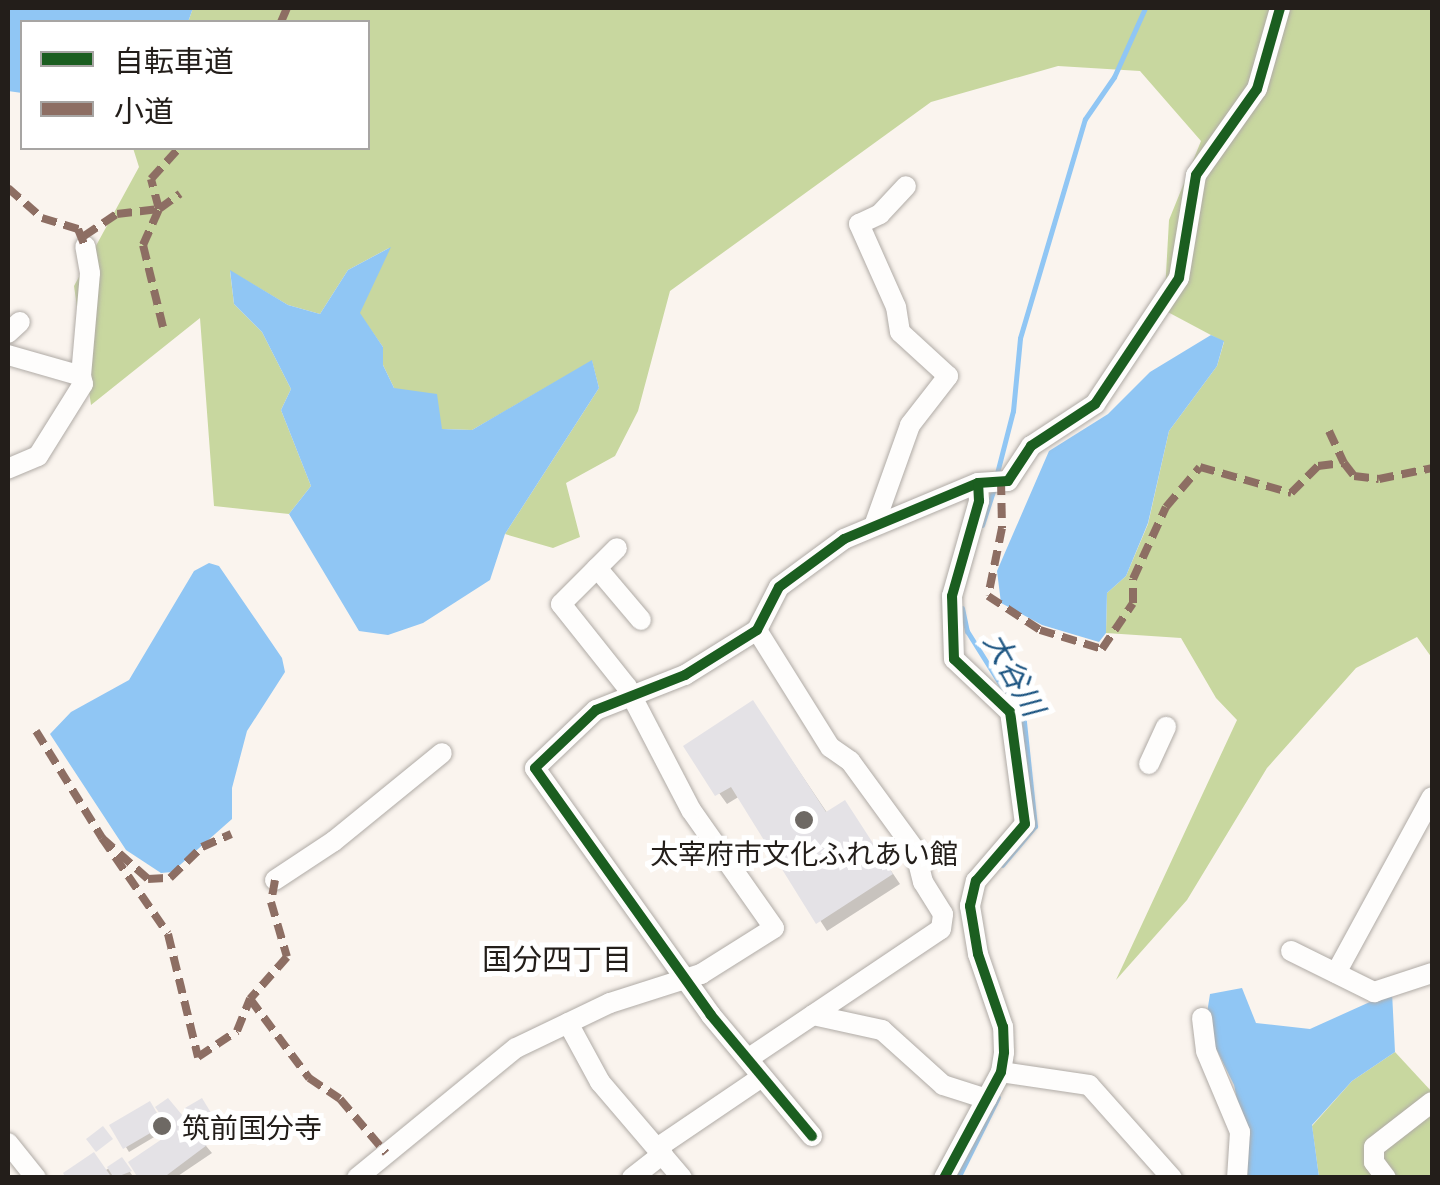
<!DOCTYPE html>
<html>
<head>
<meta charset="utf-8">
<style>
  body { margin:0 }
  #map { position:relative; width:1440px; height:1185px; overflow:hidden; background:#faf4ee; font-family:Literata,"Noto Sans JP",serif }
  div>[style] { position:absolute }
  .forest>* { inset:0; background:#c8d79f }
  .water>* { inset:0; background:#90c6f4 }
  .shadow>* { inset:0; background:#0003 }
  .stream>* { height:5px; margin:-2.5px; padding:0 2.5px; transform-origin:2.5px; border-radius:2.5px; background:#90c6f4 }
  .building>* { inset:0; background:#e4e2e6 }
  .roads { filter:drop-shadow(0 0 2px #b0aba6) drop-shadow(0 0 2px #b0aba6) }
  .street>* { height:20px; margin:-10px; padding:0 10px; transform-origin:10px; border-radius:10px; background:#fefdfc }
  .quiet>* { height:8px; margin-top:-4px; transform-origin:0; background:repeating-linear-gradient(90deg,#8d6e63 0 15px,transparent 0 23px) }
  .cycleway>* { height:10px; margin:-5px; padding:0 5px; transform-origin:5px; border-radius:5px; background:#1b5e20 }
  .dots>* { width:28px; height:28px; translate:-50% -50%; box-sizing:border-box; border:5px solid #fff; border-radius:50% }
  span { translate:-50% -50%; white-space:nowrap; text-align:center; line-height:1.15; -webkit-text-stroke:10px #fff; paint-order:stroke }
  .poi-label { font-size:28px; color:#231e1a }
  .left { translate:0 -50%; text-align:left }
  .water-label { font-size:30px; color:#1b5481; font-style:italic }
  .neighbourhood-label { font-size:30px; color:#231e1a }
  .frame { position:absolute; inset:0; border:10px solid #231e1a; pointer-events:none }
  .legend { position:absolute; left:20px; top:20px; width:350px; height:130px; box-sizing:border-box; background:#fff; border:2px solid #a7a5a3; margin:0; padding:12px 18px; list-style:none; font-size:30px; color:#231e1a }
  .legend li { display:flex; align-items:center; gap:20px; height:50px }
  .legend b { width:50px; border:2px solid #a7a5a3 }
</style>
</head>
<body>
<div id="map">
  <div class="forest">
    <div style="clip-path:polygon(193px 8px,1432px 8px,1432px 658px,1417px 637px,1356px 668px,1267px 768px,1187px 900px,1116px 980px,1237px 720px,1216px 698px,1181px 638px,1106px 633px,1107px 593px,1126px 576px,1148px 524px,1169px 431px,1217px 366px,1224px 342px,1164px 310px,1169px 220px,1201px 141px,1140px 71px,1058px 66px,931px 102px,670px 291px,638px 411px,615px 456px,566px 483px,580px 537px,553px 548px,505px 534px,599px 388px,592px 361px,472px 430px,442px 429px,394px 388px,383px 365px,383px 347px,359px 313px,389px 248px,348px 270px,320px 314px,288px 305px,230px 271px,234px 304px,262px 332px,291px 389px,281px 410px,311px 486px,289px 514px,214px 506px,200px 318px,91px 405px,74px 286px,139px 167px,133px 148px,368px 148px,368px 22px,188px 22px)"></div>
    <div style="clip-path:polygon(1395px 1052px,1432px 1092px,1432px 1177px,1319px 1177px,1312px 1126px,1352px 1081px)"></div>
  </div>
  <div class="water">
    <div style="clip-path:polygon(8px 8px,193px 8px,188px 22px,22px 22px,22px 93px,8px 91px)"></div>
    <div style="clip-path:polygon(391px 247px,360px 313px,383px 347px,383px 365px,394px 388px,437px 394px,442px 429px,472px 430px,592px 360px,599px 388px,505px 534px,490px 580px,423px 623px,388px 635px,359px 631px,289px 514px,311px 486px,281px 410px,291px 389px,262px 332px,234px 304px,230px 270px,288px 305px,320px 314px,348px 270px)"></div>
    <div style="clip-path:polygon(1211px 335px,1224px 341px,1217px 366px,1169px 431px,1148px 523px,1126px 576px,1107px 593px,1106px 633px,1099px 642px,1042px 625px,1001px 603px,997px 571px,1049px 451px,1108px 414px,1150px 372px)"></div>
    <div style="clip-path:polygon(209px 563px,219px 566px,282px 658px,285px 672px,247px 731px,232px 788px,232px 819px,172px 872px,161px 873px,126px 850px,50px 734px,71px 712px,129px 680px,194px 571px)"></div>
    <div style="clip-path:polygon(1242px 988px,1256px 1023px,1310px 1029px,1392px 992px,1395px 1052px,1352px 1081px,1312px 1125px,1319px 1177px,1245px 1177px,1247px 1147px,1234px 1085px,1205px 1026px,1210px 994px)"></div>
  </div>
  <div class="shadow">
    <div style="clip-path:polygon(753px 703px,828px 814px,845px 803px,900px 884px,827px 931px,740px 796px,727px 804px,686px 747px)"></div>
    <div style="clip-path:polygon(205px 1105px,218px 1125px,206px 1133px,202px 1129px)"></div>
    <div style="clip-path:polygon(153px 1108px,166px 1130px,129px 1152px,113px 1126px)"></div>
    <div style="clip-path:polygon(174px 1108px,212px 1153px,175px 1178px,141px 1178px,167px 1138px)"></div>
    <div style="clip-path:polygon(122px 1160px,134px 1178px,70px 1178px,106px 1170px)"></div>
  </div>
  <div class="stream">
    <div style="left:996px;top:477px;width:68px;rotate:-75.6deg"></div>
    <div style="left:1013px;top:411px;width:73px;rotate:-84.5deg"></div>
    <div style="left:1020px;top:338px;width:228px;rotate:-73.5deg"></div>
    <div style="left:1085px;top:119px;width:51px;rotate:-55.4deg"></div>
    <div style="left:1114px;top:77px;width:76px;rotate:-65.8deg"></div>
    <div style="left:982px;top:525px;width:39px;rotate:-72deg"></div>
    <div style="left:962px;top:608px;width:24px;rotate:78deg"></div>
    <div style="left:967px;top:631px;width:107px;rotate:57.9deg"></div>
    <div style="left:1024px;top:722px;width:105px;rotate:84deg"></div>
    <div style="left:1035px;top:826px;width:51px;rotate:130.2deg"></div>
    <div style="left:958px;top:1178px;width:90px;rotate:-63.7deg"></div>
  </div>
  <div class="building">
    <div style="clip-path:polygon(753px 700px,826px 812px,845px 800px,893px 874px,816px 924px,731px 787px,715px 796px,683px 746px)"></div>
    <div style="clip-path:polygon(168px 1098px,207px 1145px,163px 1178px,138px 1178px,128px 1162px,165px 1137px,169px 1126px,155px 1107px)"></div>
    <div style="clip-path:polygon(202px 1098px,216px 1121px,200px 1131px,185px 1108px)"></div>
    <div style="clip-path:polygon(150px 1101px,164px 1125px,123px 1149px,109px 1125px)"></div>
    <div style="clip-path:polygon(103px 1126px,113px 1139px,96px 1152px,86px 1139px)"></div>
    <div style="clip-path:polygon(94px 1152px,112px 1178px,66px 1178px,63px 1173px)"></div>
    <div style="clip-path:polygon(122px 1157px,132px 1171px,114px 1178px,107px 1167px)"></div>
  </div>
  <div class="roads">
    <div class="street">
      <div style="left:8px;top:333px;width:16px;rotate:-43deg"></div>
      <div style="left:8px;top:355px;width:76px;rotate:16deg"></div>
      <div style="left:81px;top:376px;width:8px;rotate:76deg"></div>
      <div style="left:83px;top:384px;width:85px;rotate:122deg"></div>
      <div style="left:38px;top:456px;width:33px;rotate:157deg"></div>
      <div style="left:81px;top:376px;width:103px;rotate:-85deg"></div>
      <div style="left:90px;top:273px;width:27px;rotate:-100deg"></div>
      <div style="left:875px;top:523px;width:104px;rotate:-70.3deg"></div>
      <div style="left:910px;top:425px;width:62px;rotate:-52.2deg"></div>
      <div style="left:948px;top:376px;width:65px;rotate:-137.5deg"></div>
      <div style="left:900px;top:332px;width:25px;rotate:-99deg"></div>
      <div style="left:896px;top:307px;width:91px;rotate:-114deg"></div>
      <div style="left:859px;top:224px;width:23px;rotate:-25deg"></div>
      <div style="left:880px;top:214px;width:38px;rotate:-47deg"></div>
      <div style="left:597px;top:568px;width:68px;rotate:49.8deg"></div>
      <div style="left:1149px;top:764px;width:41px;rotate:-65.3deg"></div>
      <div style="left:275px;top:880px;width:71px;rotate:-33.5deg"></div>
      <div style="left:334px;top:841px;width:139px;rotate:-39.2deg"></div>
      <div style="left:1291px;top:951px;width:93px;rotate:26.3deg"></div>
      <div style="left:1374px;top:992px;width:61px;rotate:-18.1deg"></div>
      <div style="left:1336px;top:973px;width:200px;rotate:-61.4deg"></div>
      <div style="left:813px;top:1015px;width:71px;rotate:12.3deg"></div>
      <div style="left:882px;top:1030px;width:82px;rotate:42deg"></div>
      <div style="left:943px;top:1085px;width:46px;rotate:17.7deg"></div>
      <div style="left:1202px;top:1018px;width:33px;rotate:83deg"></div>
      <div style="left:1206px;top:1051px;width:88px;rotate:67.2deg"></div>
      <div style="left:1240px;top:1132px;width:46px;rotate:93.7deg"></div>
      <div style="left:568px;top:1023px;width:67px;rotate:61.5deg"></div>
      <div style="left:600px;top:1082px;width:126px;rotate:49.5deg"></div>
      <div style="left:749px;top:1058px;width:231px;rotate:-33.9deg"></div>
      <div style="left:941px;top:929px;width:15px;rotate:-82deg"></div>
      <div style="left:943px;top:914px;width:38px;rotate:-122deg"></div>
      <div style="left:923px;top:882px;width:33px;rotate:-104deg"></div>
      <div style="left:915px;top:850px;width:110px;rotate:-126.1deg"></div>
      <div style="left:850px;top:761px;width:24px;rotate:-145deg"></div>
      <div style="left:830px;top:747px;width:138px;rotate:-122deg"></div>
      <div style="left:1001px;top:1072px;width:89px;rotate:8.4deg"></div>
      <div style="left:1089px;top:1085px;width:125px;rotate:48.3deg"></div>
      <div style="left:812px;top:1136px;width:158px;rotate:-129.9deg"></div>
      <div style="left:711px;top:1015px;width:303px;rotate:-125.5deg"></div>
      <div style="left:535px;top:768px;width:84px;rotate:-43.6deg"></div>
      <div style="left:596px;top:710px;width:96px;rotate:-21.5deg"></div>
      <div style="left:685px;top:675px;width:85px;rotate:-32deg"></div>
      <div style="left:757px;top:630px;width:48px;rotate:-62.9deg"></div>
      <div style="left:779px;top:587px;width:81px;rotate:-36.4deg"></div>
      <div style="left:844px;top:539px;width:145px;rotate:-22.7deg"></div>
      <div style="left:978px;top:483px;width:30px;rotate:-4deg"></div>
      <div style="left:1008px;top:481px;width:42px;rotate:-56.7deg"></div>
      <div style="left:1031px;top:446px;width:77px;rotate:-33.3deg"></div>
      <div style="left:1095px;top:404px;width:151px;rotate:-56.3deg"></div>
      <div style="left:1179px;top:278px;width:104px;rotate:-80.6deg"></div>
      <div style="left:1196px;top:175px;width:105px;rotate:-54.7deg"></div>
      <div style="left:1257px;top:89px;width:84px;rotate:-74.1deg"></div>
      <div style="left:8px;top:1143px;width:45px;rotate:51.3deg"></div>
      <div style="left:657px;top:1148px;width:127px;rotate:-34.1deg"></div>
      <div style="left:357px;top:1178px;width:205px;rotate:-39.3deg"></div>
      <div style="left:516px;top:1048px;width:104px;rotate:-25.6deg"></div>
      <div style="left:610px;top:1003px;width:96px;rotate:-17.7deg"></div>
      <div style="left:701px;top:974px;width:86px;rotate:-32.2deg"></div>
      <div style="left:774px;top:928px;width:144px;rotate:-125.1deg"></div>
      <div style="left:691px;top:810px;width:139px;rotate:-117.5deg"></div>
      <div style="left:627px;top:687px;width:106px;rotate:-128.5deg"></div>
      <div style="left:561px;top:604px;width:79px;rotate:-45deg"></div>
      <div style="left:632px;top:1178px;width:39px;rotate:-38deg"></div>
      <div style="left:944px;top:1178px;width:120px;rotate:-61.7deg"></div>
      <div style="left:1001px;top:1072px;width:20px;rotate:-81deg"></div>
      <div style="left:1004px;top:1052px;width:25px;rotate:-92deg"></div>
      <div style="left:1003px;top:1027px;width:77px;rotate:-108.9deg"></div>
      <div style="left:978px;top:954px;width:49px;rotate:-99.5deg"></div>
      <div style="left:970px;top:906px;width:26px;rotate:-77deg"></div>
      <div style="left:976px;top:881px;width:75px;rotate:-49.3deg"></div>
      <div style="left:1025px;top:824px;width:113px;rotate:-97.6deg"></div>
      <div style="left:1010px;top:712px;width:77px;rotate:-136.6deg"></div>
      <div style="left:954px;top:659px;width:63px;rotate:-91.8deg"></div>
      <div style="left:952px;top:596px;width:99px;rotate:-74.1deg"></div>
      <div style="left:979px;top:501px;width:18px;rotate:-93deg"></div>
      <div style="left:1386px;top:1178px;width:20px;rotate:-127deg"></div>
      <div style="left:1374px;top:1162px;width:15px;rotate:-90deg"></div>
      <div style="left:1374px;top:1147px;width:73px;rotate:-37.8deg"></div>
    </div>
  </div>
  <div class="quiet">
    <div style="left:281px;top:22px;width:15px;rotate:-67deg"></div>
    <div style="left:8px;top:188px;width:45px;rotate:41.4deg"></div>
    <div style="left:42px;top:218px;width:38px;rotate:17deg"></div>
    <div style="left:78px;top:229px;width:18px;rotate:68deg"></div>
    <div style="left:84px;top:236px;width:40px;rotate:-34deg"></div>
    <div style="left:117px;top:214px;width:42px;rotate:-6.8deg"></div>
    <div style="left:159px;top:209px;width:31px;rotate:-105deg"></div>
    <div style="left:151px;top:179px;width:42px;rotate:-47.9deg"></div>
    <div style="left:163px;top:327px;width:84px;rotate:-103.7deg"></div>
    <div style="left:143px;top:245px;width:39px;rotate:-66deg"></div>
    <div style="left:159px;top:209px;width:26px;rotate:-36deg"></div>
    <div style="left:1329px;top:431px;width:35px;rotate:65deg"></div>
    <div style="left:1001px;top:480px;width:48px;rotate:88.8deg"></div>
    <div style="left:1002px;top:528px;width:69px;rotate:101.6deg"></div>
    <div style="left:988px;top:596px;width:62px;rotate:33.2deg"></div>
    <div style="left:1040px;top:630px;width:65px;rotate:17deg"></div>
    <div style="left:1102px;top:649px;width:55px;rotate:-56deg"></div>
    <div style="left:1133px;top:603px;width:24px;rotate:-90deg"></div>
    <div style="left:1133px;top:579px;width:79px;rotate:-65.4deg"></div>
    <div style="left:1166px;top:507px;width:52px;rotate:-49.6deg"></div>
    <div style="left:1200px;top:467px;width:95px;rotate:15.9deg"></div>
    <div style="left:1291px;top:493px;width:38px;rotate:-45deg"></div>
    <div style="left:1318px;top:466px;width:26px;rotate:-7deg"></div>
    <div style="left:1344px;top:463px;width:16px;rotate:52deg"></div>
    <div style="left:1354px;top:476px;width:25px;rotate:7deg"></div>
    <div style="left:1379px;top:479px;width:54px;rotate:-11.7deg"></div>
    <div style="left:36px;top:731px;width:126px;rotate:58.3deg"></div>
    <div style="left:102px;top:838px;width:62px;rotate:41.7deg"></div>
    <div style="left:148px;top:879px;width:22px;rotate:-3deg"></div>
    <div style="left:170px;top:878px;width:45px;rotate:-44.1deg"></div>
    <div style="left:202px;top:847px;width:32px;rotate:-24deg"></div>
    <div style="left:102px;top:838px;width:116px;rotate:55.5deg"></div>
    <div style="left:168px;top:934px;width:127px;rotate:76.3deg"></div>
    <div style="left:198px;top:1057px;width:47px;rotate:-33.7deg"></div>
    <div style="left:237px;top:1031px;width:35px;rotate:-68deg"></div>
    <div style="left:275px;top:880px;width:22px;rotate:100deg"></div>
    <div style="left:271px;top:902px;width:57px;rotate:73.8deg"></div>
    <div style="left:287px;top:957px;width:56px;rotate:131.4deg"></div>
    <div style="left:250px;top:999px;width:99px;rotate:53.2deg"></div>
    <div style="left:309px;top:1078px;width:37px;rotate:34deg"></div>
    <div style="left:340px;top:1099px;width:71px;rotate:49.6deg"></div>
  </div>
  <div class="cycleway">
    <div style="left:812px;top:1136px;width:158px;rotate:-129.9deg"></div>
    <div style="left:711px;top:1015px;width:303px;rotate:-125.5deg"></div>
    <div style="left:535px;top:768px;width:84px;rotate:-43.6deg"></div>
    <div style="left:596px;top:710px;width:96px;rotate:-21.5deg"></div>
    <div style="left:685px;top:675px;width:85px;rotate:-32deg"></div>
    <div style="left:757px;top:630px;width:48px;rotate:-62.9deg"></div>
    <div style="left:779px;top:587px;width:81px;rotate:-36.4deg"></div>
    <div style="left:844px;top:539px;width:145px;rotate:-22.7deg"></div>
    <div style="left:978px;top:483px;width:30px;rotate:-4deg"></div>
    <div style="left:1008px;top:481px;width:42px;rotate:-56.7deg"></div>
    <div style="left:1031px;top:446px;width:77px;rotate:-33.3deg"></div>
    <div style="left:1095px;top:404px;width:151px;rotate:-56.3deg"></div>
    <div style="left:1179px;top:278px;width:104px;rotate:-80.6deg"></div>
    <div style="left:1196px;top:175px;width:105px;rotate:-54.7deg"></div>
    <div style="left:1257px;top:89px;width:84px;rotate:-74.1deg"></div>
    <div style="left:944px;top:1178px;width:120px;rotate:-61.7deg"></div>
    <div style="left:1001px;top:1072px;width:20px;rotate:-81deg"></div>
    <div style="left:1004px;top:1052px;width:25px;rotate:-92deg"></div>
    <div style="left:1003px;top:1027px;width:77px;rotate:-108.9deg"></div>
    <div style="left:978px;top:954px;width:49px;rotate:-99.5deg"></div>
    <div style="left:970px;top:906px;width:26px;rotate:-77deg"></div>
    <div style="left:976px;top:881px;width:75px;rotate:-49.3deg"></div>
    <div style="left:1025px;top:824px;width:113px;rotate:-97.6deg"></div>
    <div style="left:1010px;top:712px;width:77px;rotate:-136.6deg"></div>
    <div style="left:954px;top:659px;width:63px;rotate:-91.8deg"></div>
    <div style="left:952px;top:596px;width:99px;rotate:-74.1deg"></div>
    <div style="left:979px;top:501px;width:18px;rotate:-93deg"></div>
  </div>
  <div class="dots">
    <div style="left:804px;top:820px;background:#6e6964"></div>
    <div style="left:162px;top:1126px;background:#6e6964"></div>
  </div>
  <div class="poi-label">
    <span style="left:804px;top:852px">太宰府市文化ふれあい館</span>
    <span class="left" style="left:182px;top:1126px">筑前国分寺</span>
  </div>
  <div class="water-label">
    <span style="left:1016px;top:673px;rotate:61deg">大谷川</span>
  </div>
  <div class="neighbourhood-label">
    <span style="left:557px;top:957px">国分四丁目</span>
  </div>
  <div class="frame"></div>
  <ul class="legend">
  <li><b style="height:12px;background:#1b5e20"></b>自転車道</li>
  <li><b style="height:12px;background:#8d6e63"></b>小道</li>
  </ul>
</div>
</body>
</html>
